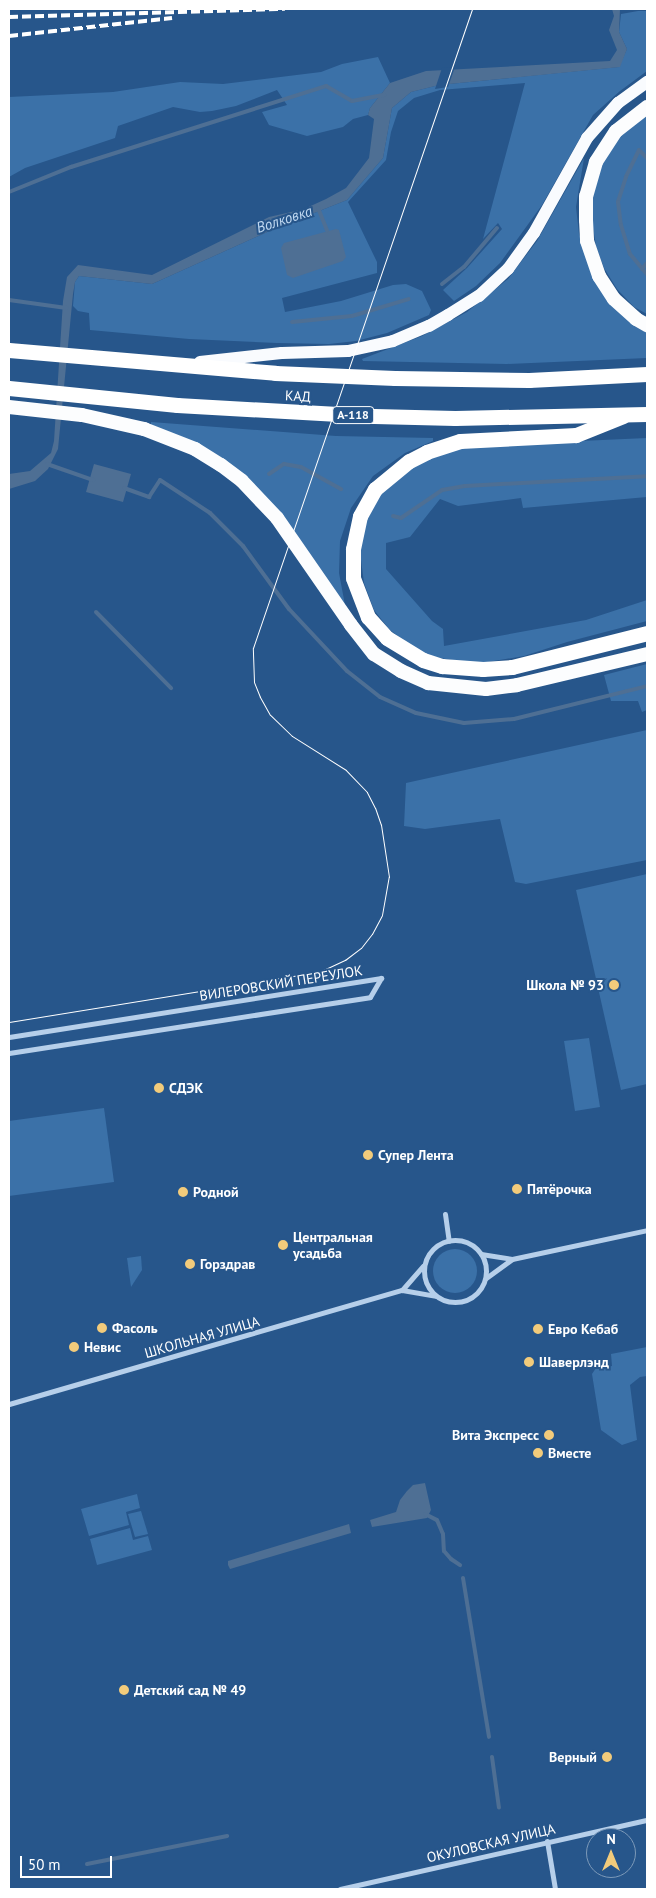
<!DOCTYPE html>
<html>
<head>
<meta charset="utf-8">
<style>
  body { margin:0 }
  #map { position:relative; width:656px; height:1898px; overflow:hidden; background:#27568b; font-family:"PT Sans",sans-serif }
  div>[style] { position:absolute }
  .green>* { inset:0; background:#3b71a8 }
  .round { border-radius:50% }
  .water>* { inset:0; background:#4e6f94 }
  .pier>* { inset:0; background:#27568b }
  .stream>* { height:4px; margin:-2px; padding:0 2px; transform-origin:2px; border-radius:2px; background:#4e6f94 }
  .minor>* { height:5px; margin:-2.5px; padding:0 2.5px; transform-origin:2.5px; border-radius:2.5px; background:#b6cfea }
  .minor>.ring { margin:-2.5px; padding:0; box-sizing:content-box; background:none; border:5px solid #b6cfea; border-radius:50% }
  .primary>* { height:12px; margin:-6px; padding:0 6px; transform-origin:6px; border-radius:6px; background:#f9fbfe }
  .trunk>* { height:14px; margin:-7px; padding:0 7px; transform-origin:7px; border-radius:7px; background:#fcfdfe }
  .motorway>* { height:15px; margin:-7.5px; padding:0 7.5px; transform-origin:7.5px; border-radius:7.5px; background:#fff }
  .tram>* { height:1px; margin:-0.5px; padding:0 0.5px; transform-origin:0.5px; border-radius:0.5px; background:#fff }
  .rail>* { height:4px; margin-top:-2px; transform-origin:0; background:repeating-linear-gradient(90deg,#fff 0 9px,transparent 0 13px) }
  .dots>* { width:14px; height:14px; translate:-50% -50%; box-sizing:border-box; border:2px solid #27568b; border-radius:50% }
  span { translate:-50% -50%; white-space:nowrap; text-align:center; line-height:1.15; -webkit-text-stroke:4px #27568b; paint-order:stroke }
  .shield-label span { padding:1px 4px; background:#27568b; border:1px solid; border-radius:4px; -webkit-text-stroke-width:0 }
  .shield-label { font-size:12px; color:#fff; font-weight:700 }
  .street-label { font-size:14px; color:#fff }
  .poi-label { font-size:14px; color:#fff; font-weight:700 }
  .right { translate:-100% -50%; text-align:right }
  .left { translate:0 -50%; text-align:left }
  .water-label { font-size:15px; color:#c1d9f1; font-style:italic }
  .frame { position:absolute; inset:0; border:10px solid #fff; pointer-events:none }
  .north { position:absolute; left:586px; top:1828px; width:50px; height:50px; box-sizing:border-box; background:#27568b; border:1px solid #7d9ab9; border-radius:50%; rotate:0deg; font-size:14px; font-weight:700; line-height:20px; text-align:center; color:#fff }
  .north::after { content:''; display:block; margin:auto; width:18px; height:22px; background:#f2cb7b; clip-path:polygon(50% 0,100% 100%,50% 72%,0 100%) }
  .scale { position:absolute; left:20px; top:1856px; width:92px; height:22px; box-sizing:border-box; border:2px solid #fff; border-top:0; padding-left:6px; font-size:15px; line-height:18px; white-space:nowrap; color:#fff; -webkit-text-stroke:4px #27568b; paint-order:stroke }
</style>
</head>
<body>
<div id="map">
  <div class="green">
    <div style="clip-path:polygon(638px 11px,647px 11px,647px 71px,620px 91px,593px 115px,542px 205px,500px 263px,476px 286px,454px 301px,443px 290px,467px 268px,502px 229px,498px 223px,483px 239px,525px 83px,440px 90px,414px 98px,398px 111px,391px 132px,386px 160px,348px 202px,377px 262px,377px 273px,282px 298px,285px 312px,341px 301px,393px 285px,406px 284px,422px 291px,431px 310px,429px 315px,387px 333px,356px 341px,329px 344px,277px 343px,189px 339px,90px 330px,89px 313px,78px 311px,73px 306px,75px 282px,79px 276px,152px 284px,274px 229px,347px 200px,383px 158px,392px 108px,411px 92px,439px 85px,619px 67px,627px 49px,619px 32px,621px 14px)"></div>
    <div style="clip-path:polygon(378px 57px,390px 83px,370px 108px,368px 115px,353px 119px,343px 127px,307px 136px,269px 125px,262px 112px,287px 105px,277px 90px,236px 106px,212px 111px,200px 112px,173px 107px,118px 126px,115px 138px,25px 168px,9px 177px,9px 97px,113px 92px,180px 82px,223px 84px,321px 72px,342px 64px)"></div>
    <div style="clip-path:polygon(647px 114px,647px 314px,634px 307px,617px 289px,604px 268px,596px 246px,591px 215px,593px 188px,602px 163px,616px 141px,633px 122px)"></div>
    <div style="clip-path:polygon(584px 158px,576px 207px,579px 234px,606px 299px,634px 326px,647px 333px,647px 358px,507px 364px,363px 361px,362px 359px,422px 336px,467px 312px,508px 279px,537px 241px)"></div>
    <div style="clip-path:polygon(151px 422px,336px 436px,433px 438px,433px 441px,405px 453px,373px 476px,351px 508px,340px 541px,339px 573px,345px 605px,259px 492px,151px 426px)"></div>
    <div style="clip-path:polygon(647px 438px,647px 497px,523px 508px,521px 498px,458px 506px,440px 499px,410px 537px,386px 543px,386px 569px,432px 621px,443px 629px,444px 646px,586px 620px,647px 600px,647px 621px,567px 642px,524px 656px,476px 664px,428px 656px,406px 643px,389px 629px,374px 610px,364px 583px,360px 552px,364px 525px,380px 495px,393px 479px,409px 466px,466px 446px)"></div>
    <div style="clip-path:polygon(647px 664px,647px 710px,642px 712px,638px 701px,611px 701px,604px 675px)"></div>
    <div style="clip-path:polygon(647px 730px,647px 860px,526px 884px,515px 882px,500px 819px,425px 829px,404px 826px,406px 783px)"></div>
    <div style="clip-path:polygon(647px 874px,647px 1084px,621px 1090px,576px 890px)"></div>
    <div style="clip-path:polygon(589px 1038px,600px 1107px,575px 1111px,564px 1041px)"></div>
    <div style="clip-path:polygon(104px 1108px,114px 1182px,9px 1196px,9px 1121px)"></div>
    <div class="round" style="left:433px;top:1249px;width:44px;height:44px"></div>
    <div style="clip-path:polygon(141px 1256px,142px 1270px,131px 1287px,127px 1258px)"></div>
    <div style="clip-path:polygon(647px 1347px,647px 1376px,640px 1377px,630px 1385px,637px 1440px,622px 1445px,601px 1430px,592px 1374px,596px 1368px,612px 1366px,611px 1354px)"></div>
    <div style="clip-path:polygon(137px 1494px,140px 1508px,126px 1512px,129px 1525px,89px 1536px,81px 1509px)"></div>
    <div style="clip-path:polygon(141px 1511px,148px 1534px,135px 1537px,128px 1514px)"></div>
    <div style="clip-path:polygon(130px 1528px,133px 1540px,148px 1536px,152px 1550px,97px 1565px,90px 1539px)"></div>
  </div>
  <div class="water">
    <div style="clip-path:polygon(612px 9px,620px 9px,619px 32px,627px 49px,620px 67px,439px 85px,411px 92px,392px 108px,383px 158px,347px 200px,274px 229px,152px 284px,79px 276px,75px 282px,73px 294px,58px 449px,48px 469px,35px 481px,9px 489px,9px 474px,30px 471px,51px 453px,54px 441px,63px 301px,67px 277px,78px 265px,152px 275px,269px 217px,304px 209px,326px 199px,346px 188px,369px 158px,374px 119px,368px 115px,370px 108px,390px 83px,426px 71px,610px 61px,617px 50px,609px 30px,614px 16px)"></div>
    <div style="clip-path:polygon(336px 229px,339px 230px,346px 257px,343px 261px,293px 278px,287px 275px,281px 248px,284px 243px)"></div>
    <div style="clip-path:polygon(94px 464px,131px 474px,123px 502px,86px 492px)"></div>
    <div style="clip-path:polygon(425px 1483px,431px 1510px,427px 1518px,372px 1527px,370px 1520px,396px 1512px,400px 1500px,407px 1491px,413px 1485px)"></div>
    <div style="clip-path:polygon(349px 1524px,351px 1533px,230px 1569px,228px 1565px,228px 1561px)"></div>
  </div>
  <div class="pier">
    <div style="clip-path:polygon(455px 67px,448px 87px,435px 89px,442px 68px)"></div>
  </div>
  <div class="stream">
    <div style="left:647px;top:158px;width:11px;rotate:-135deg"></div>
    <div style="left:639px;top:150px;width:30px;rotate:116deg"></div>
    <div style="left:626px;top:177px;width:26px;rotate:108deg"></div>
    <div style="left:618px;top:202px;width:23px;rotate:83deg"></div>
    <div style="left:621px;top:225px;width:30px;rotate:73deg"></div>
    <div style="left:630px;top:254px;width:26px;rotate:50deg"></div>
    <div style="left:9px;top:192px;width:67px;rotate:-22deg"></div>
    <div style="left:71px;top:167px;width:268px;rotate:-17.6deg"></div>
    <div style="left:326px;top:86px;width:30px;rotate:30deg"></div>
    <div style="left:352px;top:101px;width:33px;rotate:-11deg"></div>
    <div style="left:318px;top:208px;width:24px;rotate:68deg"></div>
    <div style="left:642px;top:269px;width:8px;rotate:-50deg"></div>
    <div style="left:442px;top:284px;width:28px;rotate:-38deg"></div>
    <div style="left:464px;top:267px;width:51px;rotate:-49.8deg"></div>
    <div style="left:9px;top:300px;width:58px;rotate:8deg"></div>
    <div style="left:292px;top:322px;width:60px;rotate:-5.7deg"></div>
    <div style="left:352px;top:316px;width:59px;rotate:-16.6deg"></div>
    <div style="left:47px;top:464px;width:49px;rotate:19.2deg"></div>
    <div style="left:269px;top:474px;width:18px;rotate:-34deg"></div>
    <div style="left:284px;top:464px;width:17px;rotate:10deg"></div>
    <div style="left:301px;top:467px;width:46px;rotate:28.8deg"></div>
    <div style="left:124px;top:488px;width:27px;rotate:20deg"></div>
    <div style="left:149px;top:497px;width:20px;rotate:-57deg"></div>
    <div style="left:160px;top:480px;width:60px;rotate:33.4deg"></div>
    <div style="left:210px;top:513px;width:47px;rotate:45deg"></div>
    <div style="left:243px;top:546px;width:78px;rotate:53.9deg"></div>
    <div style="left:289px;top:609px;width:85px;rotate:46.9deg"></div>
    <div style="left:347px;top:671px;width:42px;rotate:38.2deg"></div>
    <div style="left:380px;top:697px;width:39px;rotate:24deg"></div>
    <div style="left:416px;top:713px;width:49px;rotate:11.8deg"></div>
    <div style="left:464px;top:723px;width:50px;rotate:-4.6deg"></div>
    <div style="left:514px;top:719px;width:137px;rotate:-13.9deg"></div>
    <div style="left:393px;top:516px;width:8px;rotate:14deg"></div>
    <div style="left:401px;top:518px;width:50px;rotate:-34.3deg"></div>
    <div style="left:442px;top:490px;width:23px;rotate:-10deg"></div>
    <div style="left:465px;top:486px;width:182px;rotate:-3.1deg"></div>
    <div style="left:96px;top:612px;width:107px;rotate:45.4deg"></div>
    <div style="left:425px;top:1514px;width:13px;rotate:27deg"></div>
    <div style="left:437px;top:1520px;width:15px;rotate:67deg"></div>
    <div style="left:443px;top:1534px;width:17px;rotate:87deg"></div>
    <div style="left:444px;top:1551px;width:11px;rotate:49deg"></div>
    <div style="left:451px;top:1559px;width:11px;rotate:34deg"></div>
    <div style="left:463px;top:1578px;width:161px;rotate:80.7deg"></div>
    <div style="left:492px;top:1757px;width:51px;rotate:82.2deg"></div>
    <div style="left:87px;top:1864px;width:143px;rotate:-11.3deg"></div>
  </div>
  <div class="minor">
    <div style="left:9px;top:1037px;width:377px;rotate:-9deg"></div>
    <div style="left:9px;top:1053px;width:365px;rotate:-8.8deg"></div>
    <div style="left:370px;top:997px;width:22px;rotate:-60deg"></div>
    <div style="left:445px;top:1214px;width:27px;rotate:82deg"></div>
    <div class="ring" style="left:424px;top:1240px;width:57px;height:57px"></div>
    <div style="left:481px;top:1254px;width:30px;rotate:9deg"></div>
    <div style="left:486px;top:1278px;width:32px;rotate:-36deg"></div>
    <div style="left:512px;top:1259px;width:138px;rotate:-12.1deg"></div>
    <div style="left:402px;top:1290px;width:32px;rotate:-49deg"></div>
    <div style="left:9px;top:1404px;width:409px;rotate:-16.2deg"></div>
    <div style="left:402px;top:1290px;width:34px;rotate:10deg"></div>
    <div style="left:547px;top:1841px;width:49px;rotate:80.5deg"></div>
    <div style="left:340px;top:1889px;width:315px;rotate:-12.7deg"></div>
  </div>
  <div class="primary">
    <div style="left:200px;top:362px;width:82px;rotate:-6.3deg"></div>
    <div style="left:282px;top:353px;width:66px;rotate:-1.7deg"></div>
    <div style="left:348px;top:351px;width:46px;rotate:-12.5deg"></div>
    <div style="left:393px;top:341px;width:39px;rotate:-23deg"></div>
    <div style="left:429px;top:326px;width:22px;rotate:-30deg"></div>
    <div style="left:448px;top:315px;width:36px;rotate:-32deg"></div>
    <div style="left:479px;top:296px;width:40px;rotate:-43deg"></div>
    <div style="left:508px;top:269px;width:44px;rotate:-54.2deg"></div>
    <div style="left:534px;top:233px;width:109px;rotate:-60.8deg"></div>
    <div style="left:587px;top:138px;width:47px;rotate:-48.5deg"></div>
    <div style="left:618px;top:103px;width:36px;rotate:-36deg"></div>
  </div>
  <div class="trunk">
    <div style="left:647px;top:107px;width:39px;rotate:142deg"></div>
    <div style="left:616px;top:131px;width:37px;rotate:123deg"></div>
    <div style="left:596px;top:162px;width:35px;rotate:106deg"></div>
    <div style="left:586px;top:196px;width:24px;rotate:90deg"></div>
    <div style="left:586px;top:220px;width:21px;rotate:87deg"></div>
    <div style="left:587px;top:241px;width:37px;rotate:71deg"></div>
    <div style="left:599px;top:276px;width:27px;rotate:57deg"></div>
    <div style="left:614px;top:299px;width:30px;rotate:42deg"></div>
    <div style="left:636px;top:319px;width:13px;rotate:29deg"></div>
    <div style="left:9px;top:407px;width:73px;rotate:6.3deg"></div>
    <div style="left:82px;top:415px;width:64px;rotate:12.7deg"></div>
    <div style="left:144px;top:429px;width:55px;rotate:21.4deg"></div>
    <div style="left:195px;top:449px;width:31px;rotate:32deg"></div>
    <div style="left:221px;top:465px;width:26px;rotate:37deg"></div>
    <div style="left:242px;top:481px;width:51px;rotate:46.6deg"></div>
    <div style="left:277px;top:518px;width:130px;rotate:55.3deg"></div>
    <div style="left:351px;top:625px;width:37px;rotate:52deg"></div>
    <div style="left:374px;top:654px;width:32px;rotate:32deg"></div>
    <div style="left:401px;top:671px;width:30px;rotate:24deg"></div>
    <div style="left:428px;top:683px;width:58px;rotate:5.9deg"></div>
    <div style="left:486px;top:689px;width:31px;rotate:-7deg"></div>
    <div style="left:517px;top:685px;width:134px;rotate:-13.4deg"></div>
  </div>
  <div class="motorway">
    <div style="left:9px;top:350px;width:267px;rotate:4.9deg"></div>
    <div style="left:275px;top:373px;width:120px;rotate:2.4deg"></div>
    <div style="left:395px;top:378px;width:134px;rotate:0.9deg"></div>
    <div style="left:529px;top:380px;width:118px;rotate:-2.9deg"></div>
    <div style="left:9px;top:388px;width:169px;rotate:5.8deg"></div>
    <div style="left:177px;top:405px;width:197px;rotate:3.2deg"></div>
    <div style="left:374px;top:416px;width:81px;rotate:1.4deg"></div>
    <div style="left:455px;top:418px;width:192px;rotate:-1.2deg"></div>
    <div style="left:623px;top:416px;width:51px;rotate:158deg"></div>
    <div style="left:576px;top:435px;width:116px;rotate:177deg"></div>
    <div style="left:460px;top:441px;width:35px;rotate:162deg"></div>
    <div style="left:427px;top:452px;width:20px;rotate:153deg"></div>
    <div style="left:409px;top:461px;width:44px;rotate:140.5deg"></div>
    <div style="left:375px;top:489px;width:31px;rotate:119deg"></div>
    <div style="left:360px;top:516px;width:34px;rotate:102deg"></div>
    <div style="left:353px;top:549px;width:29px;rotate:90deg"></div>
    <div style="left:353px;top:578px;width:42px;rotate:69deg"></div>
    <div style="left:368px;top:617px;width:28px;rotate:48deg"></div>
    <div style="left:387px;top:638px;width:42px;rotate:31.4deg"></div>
    <div style="left:423px;top:660px;width:20px;rotate:18deg"></div>
    <div style="left:442px;top:666px;width:41px;rotate:4.2deg"></div>
    <div style="left:483px;top:669px;width:29px;rotate:-4deg"></div>
    <div style="left:512px;top:667px;width:139px;rotate:-14.1deg"></div>
  </div>
  <div class="tram">
    <div style="left:9px;top:1022px;width:314px;rotate:-9.2deg"></div>
    <div style="left:319px;top:972px;width:29px;rotate:-25deg"></div>
    <div style="left:345px;top:960px;width:20px;rotate:-37deg"></div>
    <div style="left:361px;top:948px;width:18px;rotate:-52deg"></div>
    <div style="left:372px;top:934px;width:21px;rotate:-62deg"></div>
    <div style="left:382px;top:915px;width:39px;rotate:-80deg"></div>
    <div style="left:389px;top:877px;width:53px;rotate:-98.7deg"></div>
    <div style="left:381px;top:825px;width:18px;rotate:-109deg"></div>
    <div style="left:375px;top:808px;width:18px;rotate:-117deg"></div>
    <div style="left:367px;top:792px;width:30px;rotate:-134deg"></div>
    <div style="left:346px;top:770px;width:64px;rotate:-147.8deg"></div>
    <div style="left:292px;top:736px;width:30px;rotate:-136deg"></div>
    <div style="left:270px;top:715px;width:21px;rotate:-119deg"></div>
    <div style="left:260px;top:697px;width:16px;rotate:-112deg"></div>
    <div style="left:254px;top:682px;width:34px;rotate:-92deg"></div>
    <div style="left:253px;top:648px;width:675px;rotate:-71.08deg"></div>
  </div>
  <div class="rail">
    <div style="left:9px;top:17px;width:276px;rotate:-1.7deg"></div>
    <div style="left:9px;top:36px;width:164px;rotate:-6.3deg"></div>
  </div>
  <div class="dots">
    <div style="left:614px;top:985px;background:#f2cb7b"></div>
    <div style="left:159px;top:1088px;background:#f2cb7b"></div>
    <div style="left:368px;top:1155px;background:#f2cb7b"></div>
    <div style="left:517px;top:1189px;background:#f2cb7b"></div>
    <div style="left:183px;top:1192px;background:#f2cb7b"></div>
    <div style="left:283px;top:1245px;background:#f2cb7b"></div>
    <div style="left:190px;top:1264px;background:#f2cb7b"></div>
    <div style="left:102px;top:1328px;background:#f2cb7b"></div>
    <div style="left:538px;top:1329px;background:#f2cb7b"></div>
    <div style="left:74px;top:1347px;background:#f2cb7b"></div>
    <div style="left:529px;top:1362px;background:#f2cb7b"></div>
    <div style="left:549px;top:1435px;background:#f2cb7b"></div>
    <div style="left:538px;top:1453px;background:#f2cb7b"></div>
    <div style="left:124px;top:1690px;background:#f2cb7b"></div>
    <div style="left:607px;top:1757px;background:#f2cb7b"></div>
  </div>
  <div class="shield-label">
    <span style="left:353px;top:415px">А-118</span>
  </div>
  <div class="street-label">
    <span style="left:298px;top:396px;rotate:3deg">КАД</span>
    <span style="left:281px;top:983px;rotate:-9deg">ВИЛЕРОВСКИЙ ПЕРЕУЛОК</span>
    <span style="left:202px;top:1337px;rotate:-16deg">ШКОЛЬНАЯ УЛИЦА</span>
    <span style="left:491px;top:1843px;rotate:-13deg">ОКУЛОВСКАЯ УЛИЦА</span>
  </div>
  <div class="poi-label">
    <span class="right" style="left:604px;top:985px">Школа № 93</span>
    <span class="left" style="left:169px;top:1088px">СДЭК</span>
    <span class="left" style="left:378px;top:1155px">Супер Лента</span>
    <span class="left" style="left:527px;top:1189px">Пятёрочка</span>
    <span class="left" style="left:193px;top:1192px">Родной</span>
    <span class="left" style="left:293px;top:1245px">Центральная<br>усадьба</span>
    <span class="left" style="left:200px;top:1264px">Горздрав</span>
    <span class="left" style="left:112px;top:1328px">Фасоль</span>
    <span class="left" style="left:548px;top:1329px">Евро Кебаб</span>
    <span class="left" style="left:84px;top:1347px">Невис</span>
    <span class="left" style="left:539px;top:1362px">Шаверлэнд</span>
    <span class="right" style="left:539px;top:1435px">Вита Экспресс</span>
    <span class="left" style="left:548px;top:1453px">Вместе</span>
    <span class="left" style="left:134px;top:1690px">Детский сад № 49</span>
    <span class="right" style="left:597px;top:1757px">Верный</span>
  </div>
  <div class="water-label">
    <span style="left:284px;top:219px;rotate:-18deg">Волковка</span>
  </div>
  <div class="frame"></div>
  <div class="north">N</div>
  <div class="scale">50 m</div>
</div>
</body>
</html>
